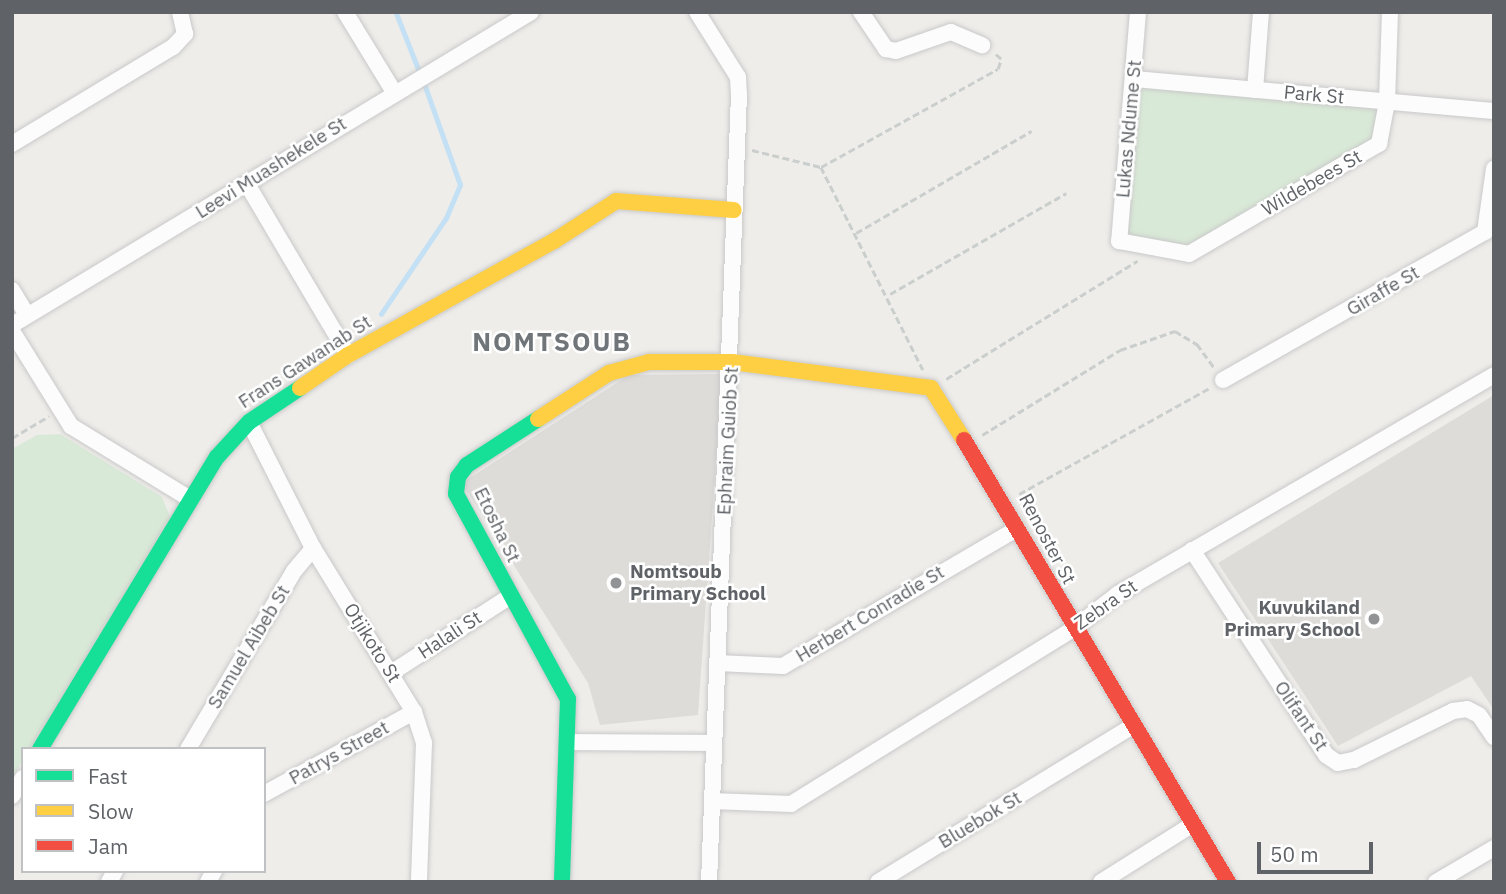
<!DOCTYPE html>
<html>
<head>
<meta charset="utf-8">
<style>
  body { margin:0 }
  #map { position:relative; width:1506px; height:894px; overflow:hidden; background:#eeedea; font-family:"IBM Plex Sans",sans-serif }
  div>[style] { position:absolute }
  .education>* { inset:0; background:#dedcd9 }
  .green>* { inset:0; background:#d9e9d7 }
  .stream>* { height:4.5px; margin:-2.25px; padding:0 2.25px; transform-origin:2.25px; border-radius:2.25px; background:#c3e0f4 }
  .path>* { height:2.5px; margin-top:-1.25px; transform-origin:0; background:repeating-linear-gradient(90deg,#cacecc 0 7px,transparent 0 10.5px) }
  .roads { filter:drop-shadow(0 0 2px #c9c9c9) drop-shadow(0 0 2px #c9c9c9) }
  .street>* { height:16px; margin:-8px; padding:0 8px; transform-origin:8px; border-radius:8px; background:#fcfcfc }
  .fast>* { height:16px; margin:-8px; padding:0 8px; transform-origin:8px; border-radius:8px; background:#16e098 }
  .slow>* { height:16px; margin:-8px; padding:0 8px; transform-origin:8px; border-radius:8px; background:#ffcf43 }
  .jam>* { height:16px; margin:-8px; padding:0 8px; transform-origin:8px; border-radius:8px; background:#f24e42 }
  .dots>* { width:19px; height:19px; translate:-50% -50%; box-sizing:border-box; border:4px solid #fff; border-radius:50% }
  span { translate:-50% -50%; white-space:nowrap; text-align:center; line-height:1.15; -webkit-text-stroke:5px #fff; paint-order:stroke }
  .street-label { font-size:19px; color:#5f6367 }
  .poi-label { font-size:19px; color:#5f6367; font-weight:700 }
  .left { translate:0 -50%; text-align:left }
  .right { translate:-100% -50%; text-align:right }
  .district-label { font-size:26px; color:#707579; font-weight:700; letter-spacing:2px }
  .frame { position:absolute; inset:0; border:14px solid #5f6367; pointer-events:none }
  .legend { position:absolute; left:21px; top:747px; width:245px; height:126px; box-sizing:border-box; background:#fff; border:2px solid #bfc1c2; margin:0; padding:9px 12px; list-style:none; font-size:21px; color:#5f6367 }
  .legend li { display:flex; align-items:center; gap:14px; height:35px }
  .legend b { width:35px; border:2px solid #bfc1c2 }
  .scale { position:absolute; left:1257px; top:842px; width:116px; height:32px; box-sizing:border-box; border:4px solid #5f6367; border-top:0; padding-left:9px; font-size:21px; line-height:24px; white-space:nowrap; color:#5f6367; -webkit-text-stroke:5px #fff; paint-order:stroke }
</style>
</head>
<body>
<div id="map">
  <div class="education">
    <div style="clip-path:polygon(722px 374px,698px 715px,600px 725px,588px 683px,462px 483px,629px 375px)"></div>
    <div style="clip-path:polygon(1494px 395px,1494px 710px,1471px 676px,1338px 746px,1218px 563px)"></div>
  </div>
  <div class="green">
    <div style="clip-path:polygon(1134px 79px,1387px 102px,1383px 138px,1189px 254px,1119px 237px)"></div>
    <div style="clip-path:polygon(60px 434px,162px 497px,170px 517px,30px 749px,23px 749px,23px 760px,12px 778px,12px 449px,37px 435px)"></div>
  </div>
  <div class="stream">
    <div style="left:396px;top:12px;width:66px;rotate:68.5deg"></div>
    <div style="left:381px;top:314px;width:116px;rotate:-55.9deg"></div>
    <div style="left:446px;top:218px;width:36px;rotate:-67deg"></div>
    <div style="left:460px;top:185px;width:110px;rotate:-109.6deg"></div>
  </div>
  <div class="path">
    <div style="left:752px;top:150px;width:71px;rotate:13.8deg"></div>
    <div style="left:821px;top:167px;width:227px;rotate:63.3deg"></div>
    <div style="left:821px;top:167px;width:202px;rotate:-29deg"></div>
    <div style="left:998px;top:69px;width:10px;rotate:-73deg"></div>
    <div style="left:1001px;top:59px;width:8px;rotate:-140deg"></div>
    <div style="left:856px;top:233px;width:203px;rotate:-30.2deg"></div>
    <div style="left:890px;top:294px;width:203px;rotate:-29.8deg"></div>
    <div style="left:946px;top:379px;width:225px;rotate:-31.7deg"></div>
    <div style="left:982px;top:435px;width:162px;rotate:-31.6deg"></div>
    <div style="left:1120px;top:350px;width:58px;rotate:-19.1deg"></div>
    <div style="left:1175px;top:331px;width:26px;rotate:31deg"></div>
    <div style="left:1197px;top:344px;width:31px;rotate:54deg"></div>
    <div style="left:12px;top:438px;width:43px;rotate:-30.7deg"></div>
    <div style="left:1019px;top:494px;width:220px;rotate:-29.1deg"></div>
  </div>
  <div class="roads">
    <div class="street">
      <div style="left:345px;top:12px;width:94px;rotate:58.5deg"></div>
      <div style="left:697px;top:12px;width:77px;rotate:57.8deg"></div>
      <div style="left:738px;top:77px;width:17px;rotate:87deg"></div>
      <div style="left:739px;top:94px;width:789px;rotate:92.18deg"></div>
      <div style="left:861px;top:12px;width:45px;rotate:56deg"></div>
      <div style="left:886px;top:49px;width:10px;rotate:11deg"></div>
      <div style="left:896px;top:51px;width:58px;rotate:-19.1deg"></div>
      <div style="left:951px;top:32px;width:34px;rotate:23deg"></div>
      <div style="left:1138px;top:12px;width:230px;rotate:94.7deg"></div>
      <div style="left:1119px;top:241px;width:71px;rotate:10.5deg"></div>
      <div style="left:1189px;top:254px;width:220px;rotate:-30.1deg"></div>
      <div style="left:1379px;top:144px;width:43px;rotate:-79.2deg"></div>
      <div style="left:1387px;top:102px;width:90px;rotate:-88.1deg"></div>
      <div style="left:1134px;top:79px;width:361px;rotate:5.1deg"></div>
      <div style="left:1255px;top:90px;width:78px;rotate:-85.6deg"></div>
      <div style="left:12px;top:144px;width:188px;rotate:-31.1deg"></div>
      <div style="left:173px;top:47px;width:18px;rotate:-47deg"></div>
      <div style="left:185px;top:34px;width:23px;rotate:-103deg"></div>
      <div style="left:247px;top:184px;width:199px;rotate:59.4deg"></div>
      <div style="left:12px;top:290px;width:29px;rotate:59deg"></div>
      <div style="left:12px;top:325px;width:606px;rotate:-31.09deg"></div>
      <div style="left:12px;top:331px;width:112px;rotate:58.2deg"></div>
      <div style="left:71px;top:426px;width:140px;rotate:31.5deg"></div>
      <div style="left:1223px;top:380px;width:301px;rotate:-29.5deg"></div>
      <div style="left:1485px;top:232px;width:64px;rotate:-81.9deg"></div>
      <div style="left:249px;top:422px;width:141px;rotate:63.1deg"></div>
      <div style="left:313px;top:548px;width:193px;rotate:58.4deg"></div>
      <div style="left:414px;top:712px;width:33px;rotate:72deg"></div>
      <div style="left:424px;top:743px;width:139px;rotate:92.1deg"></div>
      <div style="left:1192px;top:550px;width:245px;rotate:56.8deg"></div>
      <div style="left:1326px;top:755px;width:14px;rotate:34deg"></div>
      <div style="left:1338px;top:763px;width:16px;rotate:-11deg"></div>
      <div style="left:1354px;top:760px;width:110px;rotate:-26.3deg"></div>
      <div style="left:1453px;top:711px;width:14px;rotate:-8deg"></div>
      <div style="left:1467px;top:709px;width:13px;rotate:27deg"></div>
      <div style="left:1479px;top:715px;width:27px;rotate:56deg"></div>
      <div style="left:717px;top:663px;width:66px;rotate:2.6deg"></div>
      <div style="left:783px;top:666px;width:269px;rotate:-30.4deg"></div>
      <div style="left:391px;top:673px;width:140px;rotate:-32.8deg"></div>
      <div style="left:570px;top:742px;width:144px;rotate:0.4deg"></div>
      <div style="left:188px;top:749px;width:207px;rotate:-59.2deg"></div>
      <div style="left:294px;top:571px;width:30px;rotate:-50deg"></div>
      <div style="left:264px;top:794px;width:171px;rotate:-28.7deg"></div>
      <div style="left:12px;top:796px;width:21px;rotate:-59deg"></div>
      <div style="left:712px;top:801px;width:79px;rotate:2.2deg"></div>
      <div style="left:791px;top:804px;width:332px;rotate:-31.8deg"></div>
      <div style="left:1073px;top:629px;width:57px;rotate:-37.9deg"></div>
      <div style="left:1118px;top:594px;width:435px;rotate:-30.2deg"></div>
      <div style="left:109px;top:882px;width:13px;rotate:-61deg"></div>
      <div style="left:208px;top:882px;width:13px;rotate:-61deg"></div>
      <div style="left:878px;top:882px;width:299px;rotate:-31.5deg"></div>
      <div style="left:1101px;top:882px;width:109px;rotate:-32.2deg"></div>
      <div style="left:1436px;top:882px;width:67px;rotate:-30.4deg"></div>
    </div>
    <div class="fast">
      <div style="left:538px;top:419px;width:85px;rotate:147.1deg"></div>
      <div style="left:467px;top:465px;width:15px;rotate:127deg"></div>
      <div style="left:458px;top:477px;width:17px;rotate:97deg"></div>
      <div style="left:456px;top:494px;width:234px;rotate:61.4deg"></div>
      <div style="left:568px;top:699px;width:183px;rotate:91.9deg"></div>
      <div style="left:40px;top:749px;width:341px;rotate:-58.8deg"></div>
      <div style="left:217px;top:457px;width:47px;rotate:-47.6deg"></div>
      <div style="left:249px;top:422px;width:61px;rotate:-33.7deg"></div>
    </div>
    <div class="slow">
      <div style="left:300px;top:388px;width:58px;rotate:-34.5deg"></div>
      <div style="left:348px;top:355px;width:235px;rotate:-29deg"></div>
      <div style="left:554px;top:241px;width:74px;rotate:-32.8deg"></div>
      <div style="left:616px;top:201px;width:118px;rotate:4.4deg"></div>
      <div style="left:538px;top:419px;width:85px;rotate:-32.9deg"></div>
      <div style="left:609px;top:373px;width:41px;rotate:-15.4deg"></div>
      <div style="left:649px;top:362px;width:83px"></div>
      <div style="left:732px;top:362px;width:201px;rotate:7.4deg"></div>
      <div style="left:931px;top:388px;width:62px;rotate:57.6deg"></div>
    </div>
    <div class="jam">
      <div style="left:964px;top:440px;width:515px;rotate:59.15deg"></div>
    </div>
  </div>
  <div class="dots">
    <div style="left:616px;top:583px;background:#919395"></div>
    <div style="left:1374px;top:619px;background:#919395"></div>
  </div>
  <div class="street-label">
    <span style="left:1314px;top:95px;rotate:5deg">Park St</span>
    <span style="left:1129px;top:129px;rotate:-85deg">Lukas Ndume St</span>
    <span style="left:271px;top:168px;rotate:-32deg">Leevi Muashekele St</span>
    <span style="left:1312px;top:183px;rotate:-30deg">Wildebees St</span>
    <span style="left:1383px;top:291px;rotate:-30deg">Giraffe St</span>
    <span style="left:305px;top:362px;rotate:-33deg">Frans Gawanab St</span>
    <span style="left:728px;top:441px;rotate:-87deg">Ephraim Guiob St</span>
    <span style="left:497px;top:525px;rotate:64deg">Etosha St</span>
    <span style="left:1047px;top:539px;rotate:62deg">Renoster St</span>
    <span style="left:1106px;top:605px;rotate:-35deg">Zebra St</span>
    <span style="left:870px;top:614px;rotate:-31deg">Herbert Conradie St</span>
    <span style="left:450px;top:635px;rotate:-33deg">Halali St</span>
    <span style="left:372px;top:643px;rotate:58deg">Otjikoto St</span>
    <span style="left:249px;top:647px;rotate:-59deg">Samuel Aibeb St</span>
    <span style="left:1301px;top:716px;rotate:56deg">Olifant St</span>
    <span style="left:339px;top:753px;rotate:-29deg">Patrys Street</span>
    <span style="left:980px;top:820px;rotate:-31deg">Bluebok St</span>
  </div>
  <div class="poi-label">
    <span class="left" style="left:630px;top:583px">Nomtsoub<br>Primary School</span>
    <span class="right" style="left:1360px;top:619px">Kuvukiland<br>Primary School</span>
  </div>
  <div class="district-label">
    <span style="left:552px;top:342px">NOMTSOUB</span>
  </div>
  <div class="frame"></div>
  <ul class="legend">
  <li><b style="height:9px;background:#16e098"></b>Fast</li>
  <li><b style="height:9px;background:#ffcf43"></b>Slow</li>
  <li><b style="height:9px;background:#f24e42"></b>Jam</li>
  </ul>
  <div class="scale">50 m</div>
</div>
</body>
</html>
